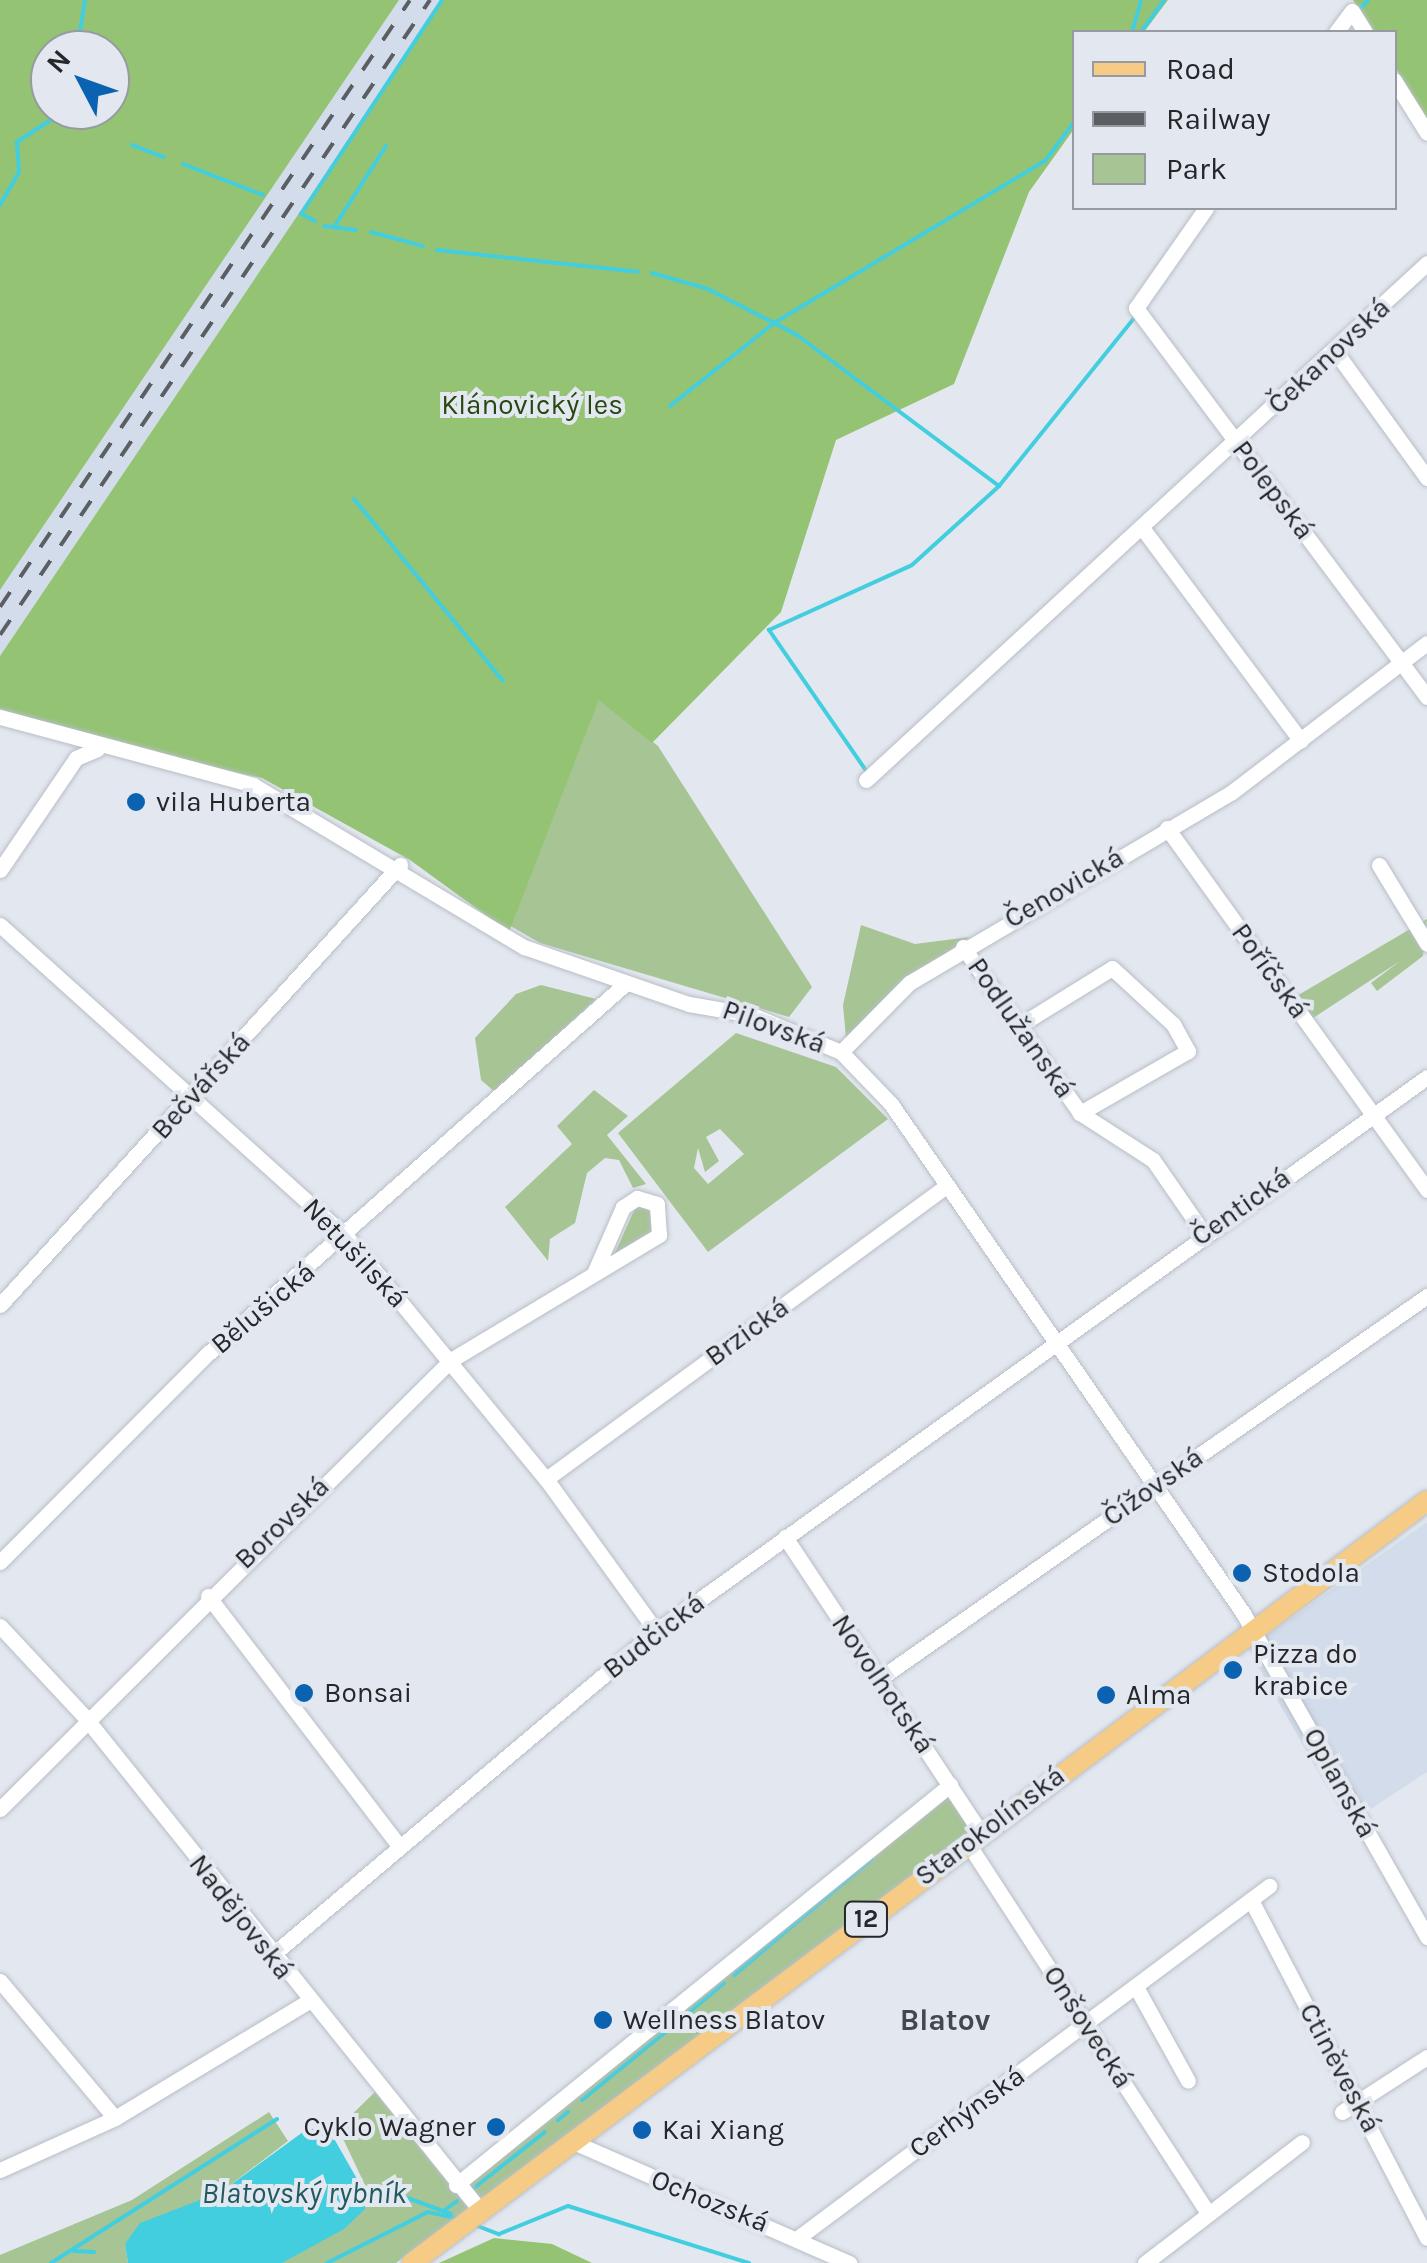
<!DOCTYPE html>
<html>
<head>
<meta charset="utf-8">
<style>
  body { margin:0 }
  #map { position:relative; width:1427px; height:2263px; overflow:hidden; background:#e3e8f0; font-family:Karla,sans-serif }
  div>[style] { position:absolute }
  .built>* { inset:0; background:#d2dcea }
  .green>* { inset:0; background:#a6c494 }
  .forest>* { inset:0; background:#94c374 }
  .water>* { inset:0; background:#42cedf }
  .stream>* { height:4px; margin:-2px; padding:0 2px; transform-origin:2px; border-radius:2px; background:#42cedf }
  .roads { filter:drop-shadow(0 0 2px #b8bec5) drop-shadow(0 0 2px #b8bec5) }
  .minor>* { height:15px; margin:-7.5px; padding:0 7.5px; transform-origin:7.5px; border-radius:7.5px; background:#fff }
  .major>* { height:20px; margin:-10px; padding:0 10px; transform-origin:10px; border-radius:10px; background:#f6cb86 }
  .rail>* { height:4px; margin-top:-2px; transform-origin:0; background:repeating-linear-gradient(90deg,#5b5e63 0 18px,transparent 0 36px) }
  .dots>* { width:28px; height:28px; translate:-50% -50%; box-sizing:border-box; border:5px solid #e3e8f0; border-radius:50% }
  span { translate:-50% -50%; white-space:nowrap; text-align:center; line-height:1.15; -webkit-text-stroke:8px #e3e8f0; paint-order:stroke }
  .shield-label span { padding:2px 8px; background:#e3e8f0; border:2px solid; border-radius:8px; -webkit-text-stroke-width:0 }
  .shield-label { font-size:25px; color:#25272a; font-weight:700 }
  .street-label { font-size:28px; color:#25272a }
  .park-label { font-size:28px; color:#294710 }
  .poi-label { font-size:28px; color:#25272a }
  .left { translate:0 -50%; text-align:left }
  .right { translate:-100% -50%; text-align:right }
  .neighbourhood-label { font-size:30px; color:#43484e; font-weight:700 }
  .water-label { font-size:30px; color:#205960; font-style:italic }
  .legend { position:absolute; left:1072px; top:30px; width:325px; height:180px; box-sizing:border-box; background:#e3e8f0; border:2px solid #979ba1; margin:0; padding:12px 18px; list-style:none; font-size:30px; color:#25272a }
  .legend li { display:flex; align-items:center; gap:20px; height:50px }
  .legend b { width:50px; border:2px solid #979ba1 }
  .north { position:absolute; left:30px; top:30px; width:100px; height:100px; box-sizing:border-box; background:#e3e8f0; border:2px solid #979ba1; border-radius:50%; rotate:311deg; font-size:28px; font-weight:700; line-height:40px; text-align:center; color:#25272a }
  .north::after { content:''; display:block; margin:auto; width:35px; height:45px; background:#0b62b0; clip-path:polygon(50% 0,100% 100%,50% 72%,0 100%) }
</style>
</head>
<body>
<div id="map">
  <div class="built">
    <div style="clip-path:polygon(399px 0,443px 0,0 656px,0 590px)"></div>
    <div style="clip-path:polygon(1427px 1522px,1427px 1772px,1348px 1824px,1248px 1649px)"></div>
  </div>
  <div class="green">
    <div style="clip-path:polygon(599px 699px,658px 746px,812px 987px,789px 1017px,540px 943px,466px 900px,528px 882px)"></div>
    <div style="clip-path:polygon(1427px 919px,1423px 956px,1377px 991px,1371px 983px,1400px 961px,1307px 1022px,1290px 1000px)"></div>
    <div style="clip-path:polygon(861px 925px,915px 944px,970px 937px,909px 978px,846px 1038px,843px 1005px)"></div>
    <div style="clip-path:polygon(541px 985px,596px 999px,495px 1092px,481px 1080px,475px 1038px,516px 994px)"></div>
    <div style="clip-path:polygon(evenodd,736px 1033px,836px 1067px,888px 1119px,708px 1252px,618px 1133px,736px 1033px,720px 1129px,744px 1154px,708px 1184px,694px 1168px,698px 1148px,705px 1172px,719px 1161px,706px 1137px,720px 1129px)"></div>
    <div style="clip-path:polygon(594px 1090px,628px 1116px,607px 1135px,646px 1184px,633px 1188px,619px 1160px,605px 1158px,587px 1173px,575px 1223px,550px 1239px,548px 1261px,505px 1207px,572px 1144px,557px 1126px)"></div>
    <div style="clip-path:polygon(636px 1206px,653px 1207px,658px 1229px,614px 1255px)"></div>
    <div style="clip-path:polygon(950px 1785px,980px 1832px,480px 2210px,456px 2185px)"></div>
    <div style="clip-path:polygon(375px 2092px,468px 2208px,396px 2263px,282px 2263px,373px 2202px,338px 2128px)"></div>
    <div style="clip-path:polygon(269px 2112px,288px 2141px,221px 2192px,125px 2244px,128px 2263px,0 2263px,0 2255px,132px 2200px)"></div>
  </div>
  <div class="forest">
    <div style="clip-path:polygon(evenodd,0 0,399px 0,0 590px,0 0,110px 50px,110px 110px,50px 110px,50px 50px,110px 50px)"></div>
    <div style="clip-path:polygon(443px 0,1168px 0,1144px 32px,1074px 32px,1074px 129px,1029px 192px,954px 384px,836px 440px,781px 612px,652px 743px,599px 700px,509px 932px,410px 860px,262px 778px,100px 743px,0 709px,0 656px)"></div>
    <div style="clip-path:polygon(1353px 0,1427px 0,1427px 119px,1395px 67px,1394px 32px,1373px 32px)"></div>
    <div style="clip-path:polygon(494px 2238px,552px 2244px,592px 2263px,439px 2263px)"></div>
  </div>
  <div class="water">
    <div style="clip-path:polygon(328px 2128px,365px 2193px,365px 2209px,344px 2229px,282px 2263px,128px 2263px,125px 2244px,140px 2223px,221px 2192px,307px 2129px)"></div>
  </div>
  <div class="stream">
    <div style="left:1360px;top:9px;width:12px;rotate:-48deg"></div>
    <div style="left:1132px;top:32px;width:33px;rotate:-74deg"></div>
    <div style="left:1141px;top:32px;width:39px;rotate:-54deg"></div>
    <div style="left:77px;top:50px;width:51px;rotate:-80.9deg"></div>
    <div style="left:64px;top:119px;width:15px;rotate:23deg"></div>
    <div style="left:132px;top:145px;width:34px;rotate:21deg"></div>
    <div style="left:183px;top:164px;width:86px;rotate:21.2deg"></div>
    <div style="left:0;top:205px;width:38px;rotate:-60deg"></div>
    <div style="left:19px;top:172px;width:30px;rotate:-94deg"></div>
    <div style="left:17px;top:142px;width:59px;rotate:-33.1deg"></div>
    <div style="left:315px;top:221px;width:16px;rotate:-153deg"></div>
    <div style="left:301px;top:214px;width:256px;rotate:-56.6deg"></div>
    <div style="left:324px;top:226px;width:32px;rotate:7deg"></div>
    <div style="left:334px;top:227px;width:96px;rotate:-57.3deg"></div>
    <div style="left:371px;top:232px;width:54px;rotate:15.1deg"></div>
    <div style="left:437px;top:250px;width:202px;rotate:6.2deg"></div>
    <div style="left:652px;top:273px;width:58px;rotate:15.9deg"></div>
    <div style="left:708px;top:289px;width:100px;rotate:27.3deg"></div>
    <div style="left:797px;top:335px;width:252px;rotate:36.8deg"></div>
    <div style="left:999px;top:486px;width:217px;rotate:-51.2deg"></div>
    <div style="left:670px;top:406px;width:133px;rotate:-38.6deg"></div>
    <div style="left:774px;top:323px;width:316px;rotate:-30.9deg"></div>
    <div style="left:1045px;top:161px;width:49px;rotate:-53.4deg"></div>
    <div style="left:354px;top:499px;width:235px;rotate:50.7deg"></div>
    <div style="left:867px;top:772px;width:173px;rotate:-124.6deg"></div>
    <div style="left:769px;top:630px;width:157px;rotate:-24.4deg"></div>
    <div style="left:912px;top:565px;width:118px;rotate:-42.2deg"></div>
    <div style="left:734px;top:1975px;width:180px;rotate:-40deg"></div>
    <div style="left:681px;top:2019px;width:56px;rotate:-39.9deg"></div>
    <div style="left:582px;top:2100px;width:112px;rotate:-39.2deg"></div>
    <div style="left:558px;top:2120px;width:13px;rotate:-39deg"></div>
    <div style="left:474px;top:2188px;width:90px;rotate:-38.3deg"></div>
    <div style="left:365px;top:2201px;width:37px;rotate:-8deg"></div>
    <div style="left:402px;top:2196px;width:52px;rotate:20.2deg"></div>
    <div style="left:446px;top:2209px;width:14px;rotate:-36deg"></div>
    <div style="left:475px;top:2225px;width:26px;rotate:21deg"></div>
    <div style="left:499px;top:2234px;width:74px;rotate:-22.1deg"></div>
    <div style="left:568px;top:2206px;width:190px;rotate:17.5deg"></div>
    <div style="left:74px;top:2251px;width:20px;rotate:3deg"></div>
    <div style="left:51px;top:2263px;width:268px;rotate:-32.5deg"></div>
    <div style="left:327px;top:2263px;width:113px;rotate:-26.8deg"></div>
    <div style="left:428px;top:2212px;width:30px;rotate:12deg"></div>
  </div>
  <div class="roads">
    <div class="minor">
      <div style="left:1336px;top:32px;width:26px;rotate:-53deg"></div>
      <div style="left:1352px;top:11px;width:25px;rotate:58deg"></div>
      <div style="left:1394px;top:80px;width:62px;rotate:58.1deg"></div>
      <div style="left:1206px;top:208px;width:122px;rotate:125deg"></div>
      <div style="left:1136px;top:308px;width:486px;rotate:53.2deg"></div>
      <div style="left:1335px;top:351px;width:157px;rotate:54.1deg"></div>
      <div style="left:1143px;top:529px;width:264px;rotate:53.3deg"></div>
      <div style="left:0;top:717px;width:262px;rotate:15deg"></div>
      <div style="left:253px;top:785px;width:316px;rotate:30.9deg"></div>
      <div style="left:524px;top:947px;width:175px;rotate:19.1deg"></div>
      <div style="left:689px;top:1004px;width:64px;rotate:9.9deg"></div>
      <div style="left:752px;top:1015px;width:96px;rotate:22.6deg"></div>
      <div style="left:841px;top:1052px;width:72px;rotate:46.1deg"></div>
      <div style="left:891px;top:1104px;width:619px;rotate:55.33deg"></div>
      <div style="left:1243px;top:1613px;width:373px;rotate:60.4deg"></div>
      <div style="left:866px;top:780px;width:763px;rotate:-42.66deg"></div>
      <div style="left:1167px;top:828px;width:446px;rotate:54.3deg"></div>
      <div style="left:1379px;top:865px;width:92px;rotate:58.7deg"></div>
      <div style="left:0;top:870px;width:135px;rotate:-55.8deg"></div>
      <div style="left:76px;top:758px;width:23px;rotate:-23deg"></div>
      <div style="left:0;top:925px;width:467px;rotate:42deg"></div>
      <div style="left:347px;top:1237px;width:313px;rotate:50.6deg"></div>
      <div style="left:546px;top:1479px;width:188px;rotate:54.1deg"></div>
      <div style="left:963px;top:947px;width:203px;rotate:54.8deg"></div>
      <div style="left:1080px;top:1113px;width:87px;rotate:32.8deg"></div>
      <div style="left:1153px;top:1160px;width:90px;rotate:55.4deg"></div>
      <div style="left:1020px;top:1025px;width:108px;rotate:-31.8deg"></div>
      <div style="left:1112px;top:968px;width:83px;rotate:42.6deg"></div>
      <div style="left:1173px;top:1024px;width:31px;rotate:61deg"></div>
      <div style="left:1188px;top:1051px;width:125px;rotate:150.1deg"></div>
      <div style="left:841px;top:1052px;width:97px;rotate:-45.4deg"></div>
      <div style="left:909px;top:983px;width:375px;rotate:-30.6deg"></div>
      <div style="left:1232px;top:792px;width:245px;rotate:-37.4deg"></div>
      <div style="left:0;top:1305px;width:595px;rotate:-47.73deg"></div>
      <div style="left:546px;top:1479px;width:497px;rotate:-36.2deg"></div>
      <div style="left:785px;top:1537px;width:354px;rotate:56.5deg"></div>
      <div style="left:0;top:1562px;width:291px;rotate:-45.1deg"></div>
      <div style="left:205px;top:1356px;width:561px;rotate:-41.53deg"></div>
      <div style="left:208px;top:1596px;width:316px;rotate:52.6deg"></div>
      <div style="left:0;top:1626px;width:123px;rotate:47deg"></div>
      <div style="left:84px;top:1716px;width:633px;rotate:51.28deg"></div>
      <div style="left:879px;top:1679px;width:669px;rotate:-34.95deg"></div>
      <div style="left:0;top:1809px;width:636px;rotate:-44.87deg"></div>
      <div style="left:451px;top:1360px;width:243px;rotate:-31deg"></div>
      <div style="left:659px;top:1235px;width:31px;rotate:-94deg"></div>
      <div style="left:657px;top:1204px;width:21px;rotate:-163deg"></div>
      <div style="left:637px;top:1198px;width:17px;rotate:147deg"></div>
      <div style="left:623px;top:1207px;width:72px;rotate:113.7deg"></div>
      <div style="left:967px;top:1842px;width:442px;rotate:57deg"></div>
      <div style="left:1251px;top:1900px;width:381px;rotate:62.5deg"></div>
      <div style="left:271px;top:1956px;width:504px;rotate:-40.17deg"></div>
      <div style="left:656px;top:1631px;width:949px;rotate:-35.7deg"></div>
      <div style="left:0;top:1981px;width:179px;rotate:50deg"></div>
      <div style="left:1136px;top:1987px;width:107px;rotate:61deg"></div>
      <div style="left:1342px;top:2112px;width:101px;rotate:-32.9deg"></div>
      <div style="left:571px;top:2141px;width:304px;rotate:23.7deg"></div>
      <div style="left:0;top:2170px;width:126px;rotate:-24.3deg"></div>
      <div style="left:115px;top:2118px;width:224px;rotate:-31.1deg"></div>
      <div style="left:456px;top:2185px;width:636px;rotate:-39deg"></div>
      <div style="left:799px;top:2237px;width:587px;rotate:-36.75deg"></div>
      <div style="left:1145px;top:2263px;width:198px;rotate:-37.6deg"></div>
    </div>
    <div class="major">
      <div style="left:412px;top:2263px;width:1269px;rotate:-36.9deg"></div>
    </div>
  </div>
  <div class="rail">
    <div style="left:0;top:607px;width:732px;rotate:-55.96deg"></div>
    <div style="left:0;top:635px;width:767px;rotate:-55.9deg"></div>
  </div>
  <div class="dots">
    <div style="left:136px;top:802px;background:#0b62b0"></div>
    <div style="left:1242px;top:1573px;background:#0b62b0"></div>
    <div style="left:1233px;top:1670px;background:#0b62b0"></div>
    <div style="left:304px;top:1693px;background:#0b62b0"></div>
    <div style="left:1106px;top:1695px;background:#0b62b0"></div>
    <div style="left:603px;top:2020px;background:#0b62b0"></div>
    <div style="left:496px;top:2127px;background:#0b62b0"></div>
    <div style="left:642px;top:2130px;background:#0b62b0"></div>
  </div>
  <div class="shield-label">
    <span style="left:866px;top:1919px">12</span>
  </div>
  <div class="street-label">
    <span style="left:1329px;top:356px;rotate:-43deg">Čekanovská</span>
    <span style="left:1273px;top:490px;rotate:53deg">Polepská</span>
    <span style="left:1064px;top:888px;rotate:-30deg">Čenovická</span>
    <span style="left:1270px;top:971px;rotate:54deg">Poříčská</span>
    <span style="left:774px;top:1027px;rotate:20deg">Pilovská</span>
    <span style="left:1021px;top:1028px;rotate:55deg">Podlužanská</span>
    <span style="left:201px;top:1086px;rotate:-48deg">Bečvářská</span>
    <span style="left:1241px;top:1207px;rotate:-35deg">Čentická</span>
    <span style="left:355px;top:1253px;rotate:47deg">Netušilská</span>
    <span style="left:263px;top:1308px;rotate:-40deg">Bělušická</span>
    <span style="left:747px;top:1332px;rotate:-36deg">Brzická</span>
    <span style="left:1153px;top:1487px;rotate:-35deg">Čížovská</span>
    <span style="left:282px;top:1523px;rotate:-44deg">Borovská</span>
    <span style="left:654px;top:1636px;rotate:-38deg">Budčická</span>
    <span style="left:883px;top:1684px;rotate:56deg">Novolhotská</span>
    <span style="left:1340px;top:1783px;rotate:61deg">Oplanská</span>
    <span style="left:990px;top:1826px;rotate:-37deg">Starokolínská</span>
    <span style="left:241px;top:1917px;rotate:52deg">Nadějovská</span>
    <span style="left:1088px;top:2027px;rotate:57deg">Onšovecká</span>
    <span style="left:1340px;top:2068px;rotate:62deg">Ctiněveská</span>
    <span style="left:967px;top:2112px;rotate:-36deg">Cerhýnská</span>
    <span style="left:710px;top:2201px;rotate:22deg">Ochozská</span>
  </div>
  <div class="park-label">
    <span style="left:532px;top:405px">Klánovický les</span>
  </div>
  <div class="poi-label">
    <span class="left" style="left:156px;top:802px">vila Huberta</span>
    <span class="left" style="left:1262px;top:1573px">Stodola</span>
    <span class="left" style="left:1253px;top:1670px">Pizza do<br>krabice</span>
    <span class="left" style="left:324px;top:1693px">Bonsai</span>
    <span class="left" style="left:1126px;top:1695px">Alma</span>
    <span class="left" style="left:623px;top:2020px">Wellness Blatov</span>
    <span class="right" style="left:476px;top:2127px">Cyklo Wagner</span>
    <span class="left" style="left:662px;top:2130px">Kai Xiang</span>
  </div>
  <div class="neighbourhood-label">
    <span style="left:945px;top:2020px">Blatov</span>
  </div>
  <div class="water-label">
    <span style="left:304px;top:2193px">Blatovský rybník</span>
  </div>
  <ul class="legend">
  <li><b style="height:12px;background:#f6cb86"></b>Road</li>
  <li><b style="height:12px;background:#5b5e63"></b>Railway</li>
  <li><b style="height:28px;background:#a6c494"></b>Park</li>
  </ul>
  <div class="north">N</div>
</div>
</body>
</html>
